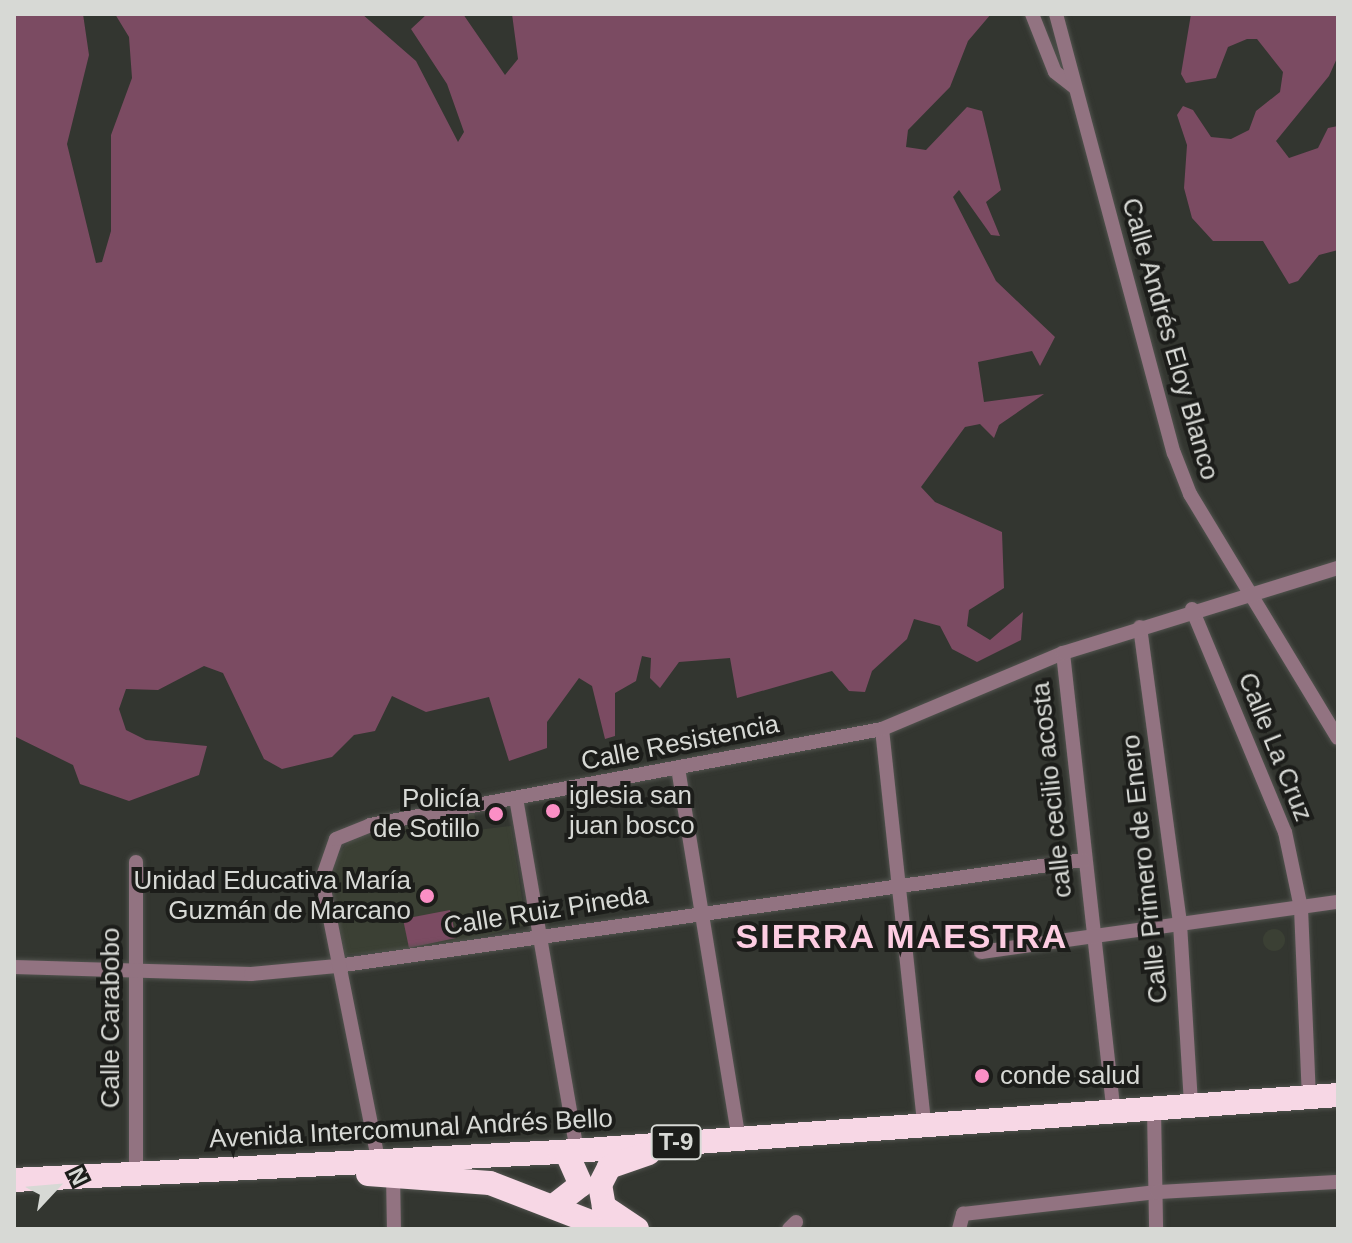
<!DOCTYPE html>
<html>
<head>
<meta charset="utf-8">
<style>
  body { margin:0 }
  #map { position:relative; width:1352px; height:1243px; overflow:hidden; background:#333630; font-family:Helvetica,sans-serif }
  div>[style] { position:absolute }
  .built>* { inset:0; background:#3b4034 }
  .round { border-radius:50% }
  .green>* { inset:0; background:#7b4b62 }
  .roads { filter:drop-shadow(0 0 2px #51534e) drop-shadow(0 0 2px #51534e) }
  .street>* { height:14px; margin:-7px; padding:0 7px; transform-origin:7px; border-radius:7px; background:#927381 }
  .highway>* { height:24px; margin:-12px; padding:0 12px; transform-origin:12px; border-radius:12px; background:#f7d7e5 }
  .dots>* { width:22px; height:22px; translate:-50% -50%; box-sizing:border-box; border:4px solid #1c1d1a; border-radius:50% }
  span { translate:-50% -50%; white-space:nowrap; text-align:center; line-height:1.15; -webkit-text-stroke:8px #1c1d1a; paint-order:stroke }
  .shield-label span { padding:2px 6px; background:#1c1d1a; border:2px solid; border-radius:6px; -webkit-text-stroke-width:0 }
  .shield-label { font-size:24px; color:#d7d9d5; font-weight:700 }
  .street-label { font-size:26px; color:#d7d9d5 }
  .poi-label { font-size:26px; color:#d7d9d5 }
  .left { translate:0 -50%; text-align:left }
  .right { translate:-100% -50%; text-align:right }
  .district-label { font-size:34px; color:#fdcde2; font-weight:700; letter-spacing:2px }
  .frame { position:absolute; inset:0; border:16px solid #d7d9d5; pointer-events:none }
  .north { position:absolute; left:16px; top:1147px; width:80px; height:80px; -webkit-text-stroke:6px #1c1d1a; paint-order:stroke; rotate:64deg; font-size:22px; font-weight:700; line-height:32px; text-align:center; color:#d7d9d5 }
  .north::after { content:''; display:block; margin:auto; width:28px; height:36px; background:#d7d9d5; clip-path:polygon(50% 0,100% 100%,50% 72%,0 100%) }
</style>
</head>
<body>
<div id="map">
  <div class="built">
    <div style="clip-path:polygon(474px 813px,477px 830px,511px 826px,526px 925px,437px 948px,339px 955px,330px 867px,353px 835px)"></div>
    <div class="round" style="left:1263px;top:929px;width:22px;height:22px"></div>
  </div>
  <div class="green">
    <div style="clip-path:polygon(14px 14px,83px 14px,89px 55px,67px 144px,96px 263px,102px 262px,111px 231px,111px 135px,132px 78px,129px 37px,115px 14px,362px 14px,416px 61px,458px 142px,464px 132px,447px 84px,411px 29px,427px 14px,463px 14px,505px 75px,518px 59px,512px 14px,991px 14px,968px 41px,950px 87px,908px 130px,906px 147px,926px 150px,967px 107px,982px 111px,1001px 190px,986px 202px,1000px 236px,991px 235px,959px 190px,953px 197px,996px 281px,1055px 337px,1040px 366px,1032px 351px,978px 362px,984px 402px,1044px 394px,999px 425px,994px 438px,980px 424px,965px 427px,921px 487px,935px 502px,1002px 532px,1004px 588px,969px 610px,967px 626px,990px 640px,1023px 612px,1021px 640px,977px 662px,952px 649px,940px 626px,914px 619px,907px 639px,872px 671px,865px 692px,849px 691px,832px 671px,737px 698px,730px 658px,679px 662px,660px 688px,650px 678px,651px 658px,642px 656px,636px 681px,615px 693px,615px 736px,605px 739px,592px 686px,579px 678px,547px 722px,547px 748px,509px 761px,489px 697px,426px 712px,392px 696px,375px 731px,354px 735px,332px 757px,282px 769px,264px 759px,223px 673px,204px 666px,158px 690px,126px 689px,119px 709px,126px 730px,146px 740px,207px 746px,199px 775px,129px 801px,80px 784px,73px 765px,14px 736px)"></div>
    <div style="clip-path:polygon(1191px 14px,1338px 14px,1338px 56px,1329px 76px,1276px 141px,1289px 158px,1318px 148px,1328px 128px,1338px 126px,1338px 250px,1319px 255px,1298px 281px,1289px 284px,1263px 241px,1213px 241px,1192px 218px,1184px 188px,1187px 145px,1177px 115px,1183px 106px,1193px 110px,1211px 137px,1231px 139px,1249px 130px,1256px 111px,1280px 92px,1283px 72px,1257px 39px,1247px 39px,1228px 47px,1216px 78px,1186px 83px,1181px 74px)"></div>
    <div style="clip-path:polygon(450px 910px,456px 938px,409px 948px,403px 919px)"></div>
  </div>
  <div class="roads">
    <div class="street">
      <div style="left:1032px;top:14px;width:62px;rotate:68.4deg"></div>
      <div style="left:1055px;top:72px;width:24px;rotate:38deg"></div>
      <div style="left:1056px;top:14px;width:455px;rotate:75deg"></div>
      <div style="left:1174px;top:453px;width:44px;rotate:68.7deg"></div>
      <div style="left:1190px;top:494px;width:285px;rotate:58.8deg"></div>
      <div style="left:1192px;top:609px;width:242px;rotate:67.4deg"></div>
      <div style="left:1285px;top:832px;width:78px;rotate:78.1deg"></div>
      <div style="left:1301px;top:908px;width:190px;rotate:87.6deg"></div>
      <div style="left:1140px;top:627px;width:300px;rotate:82.3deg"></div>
      <div style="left:1180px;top:924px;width:182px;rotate:86.5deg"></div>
      <div style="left:1063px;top:653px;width:462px;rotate:83.7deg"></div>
      <div style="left:882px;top:729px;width:397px;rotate:83.9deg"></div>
      <div style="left:678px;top:768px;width:377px;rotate:80.7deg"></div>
      <div style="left:516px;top:798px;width:357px;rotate:80.2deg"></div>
      <div style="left:136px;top:862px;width:312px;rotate:90deg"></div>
      <div style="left:981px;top:952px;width:360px;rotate:-8deg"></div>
      <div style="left:14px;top:967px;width:237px;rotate:1.7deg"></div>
      <div style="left:251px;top:974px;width:86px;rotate:-5.3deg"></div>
      <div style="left:337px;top:966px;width:754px;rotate:-8.08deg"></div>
      <div style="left:1154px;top:1109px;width:120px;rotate:89deg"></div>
      <div style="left:378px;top:1159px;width:286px;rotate:-101.3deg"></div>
      <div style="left:322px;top:879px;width:42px;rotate:-70.7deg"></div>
      <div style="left:336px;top:839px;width:37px;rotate:-22deg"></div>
      <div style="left:370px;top:825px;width:521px;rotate:-10.62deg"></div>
      <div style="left:882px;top:729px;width:196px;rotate:-22.8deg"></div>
      <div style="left:1063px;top:653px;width:288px;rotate:-17.2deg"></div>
      <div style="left:393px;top:1174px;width:55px;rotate:89deg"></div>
      <div style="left:789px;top:1229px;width:10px;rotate:-45deg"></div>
      <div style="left:959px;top:1229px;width:16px;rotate:-75deg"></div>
      <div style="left:963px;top:1214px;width:195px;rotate:-6.5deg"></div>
      <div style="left:1157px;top:1192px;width:181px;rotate:-3.2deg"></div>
    </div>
    <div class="highway">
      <div style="left:368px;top:1174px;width:122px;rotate:4.2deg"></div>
      <div style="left:490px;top:1183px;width:128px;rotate:21.1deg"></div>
      <div style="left:14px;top:1180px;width:547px;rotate:-2.94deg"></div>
      <div style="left:560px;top:1152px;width:780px;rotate:-4.19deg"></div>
      <div style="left:555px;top:1205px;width:33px;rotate:-38deg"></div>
      <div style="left:581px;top:1185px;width:36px;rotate:-114deg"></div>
      <div style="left:637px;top:1229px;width:40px;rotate:-146deg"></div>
      <div style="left:604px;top:1207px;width:22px;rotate:-100deg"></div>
      <div style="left:600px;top:1185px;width:20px;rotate:-63deg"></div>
      <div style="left:609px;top:1167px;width:42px;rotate:-19.3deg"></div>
    </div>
  </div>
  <div class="dots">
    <div style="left:553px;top:811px;background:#fb8fc5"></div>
    <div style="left:496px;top:814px;background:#fb8fc5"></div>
    <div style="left:427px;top:896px;background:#fb8fc5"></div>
    <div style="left:982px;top:1076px;background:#fb8fc5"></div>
  </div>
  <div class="shield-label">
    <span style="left:676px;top:1142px">T-9</span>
  </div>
  <div class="street-label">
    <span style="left:1170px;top:339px;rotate:74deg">Calle Andrés Eloy Blanco</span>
    <span style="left:680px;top:743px;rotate:-11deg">Calle Resistencia</span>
    <span style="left:1275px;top:747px;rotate:68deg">Calle La Cruz</span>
    <span style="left:1052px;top:790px;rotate:-96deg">calle cecilio acosta</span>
    <span style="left:1145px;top:869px;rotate:-96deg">Calle Primero de Enero</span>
    <span style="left:546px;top:911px;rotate:-9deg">Calle Ruiz Pineda</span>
    <span style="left:111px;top:1018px;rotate:-90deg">Calle Carabobo</span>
    <span style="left:411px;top:1129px;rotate:-3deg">Avenida Intercomunal Andrés Bello</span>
  </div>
  <div class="poi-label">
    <span class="left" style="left:569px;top:811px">iglesia san<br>juan bosco</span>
    <span class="right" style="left:480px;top:814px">Policía<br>de Sotillo</span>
    <span class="right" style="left:411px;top:896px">Unidad Educativa María<br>Guzmán de Marcano</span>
    <span class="left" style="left:1000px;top:1076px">conde salud</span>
  </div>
  <div class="district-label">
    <span style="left:902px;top:937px">SIERRA MAESTRA</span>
  </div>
  <div class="frame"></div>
  <div class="north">N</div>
</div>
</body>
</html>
